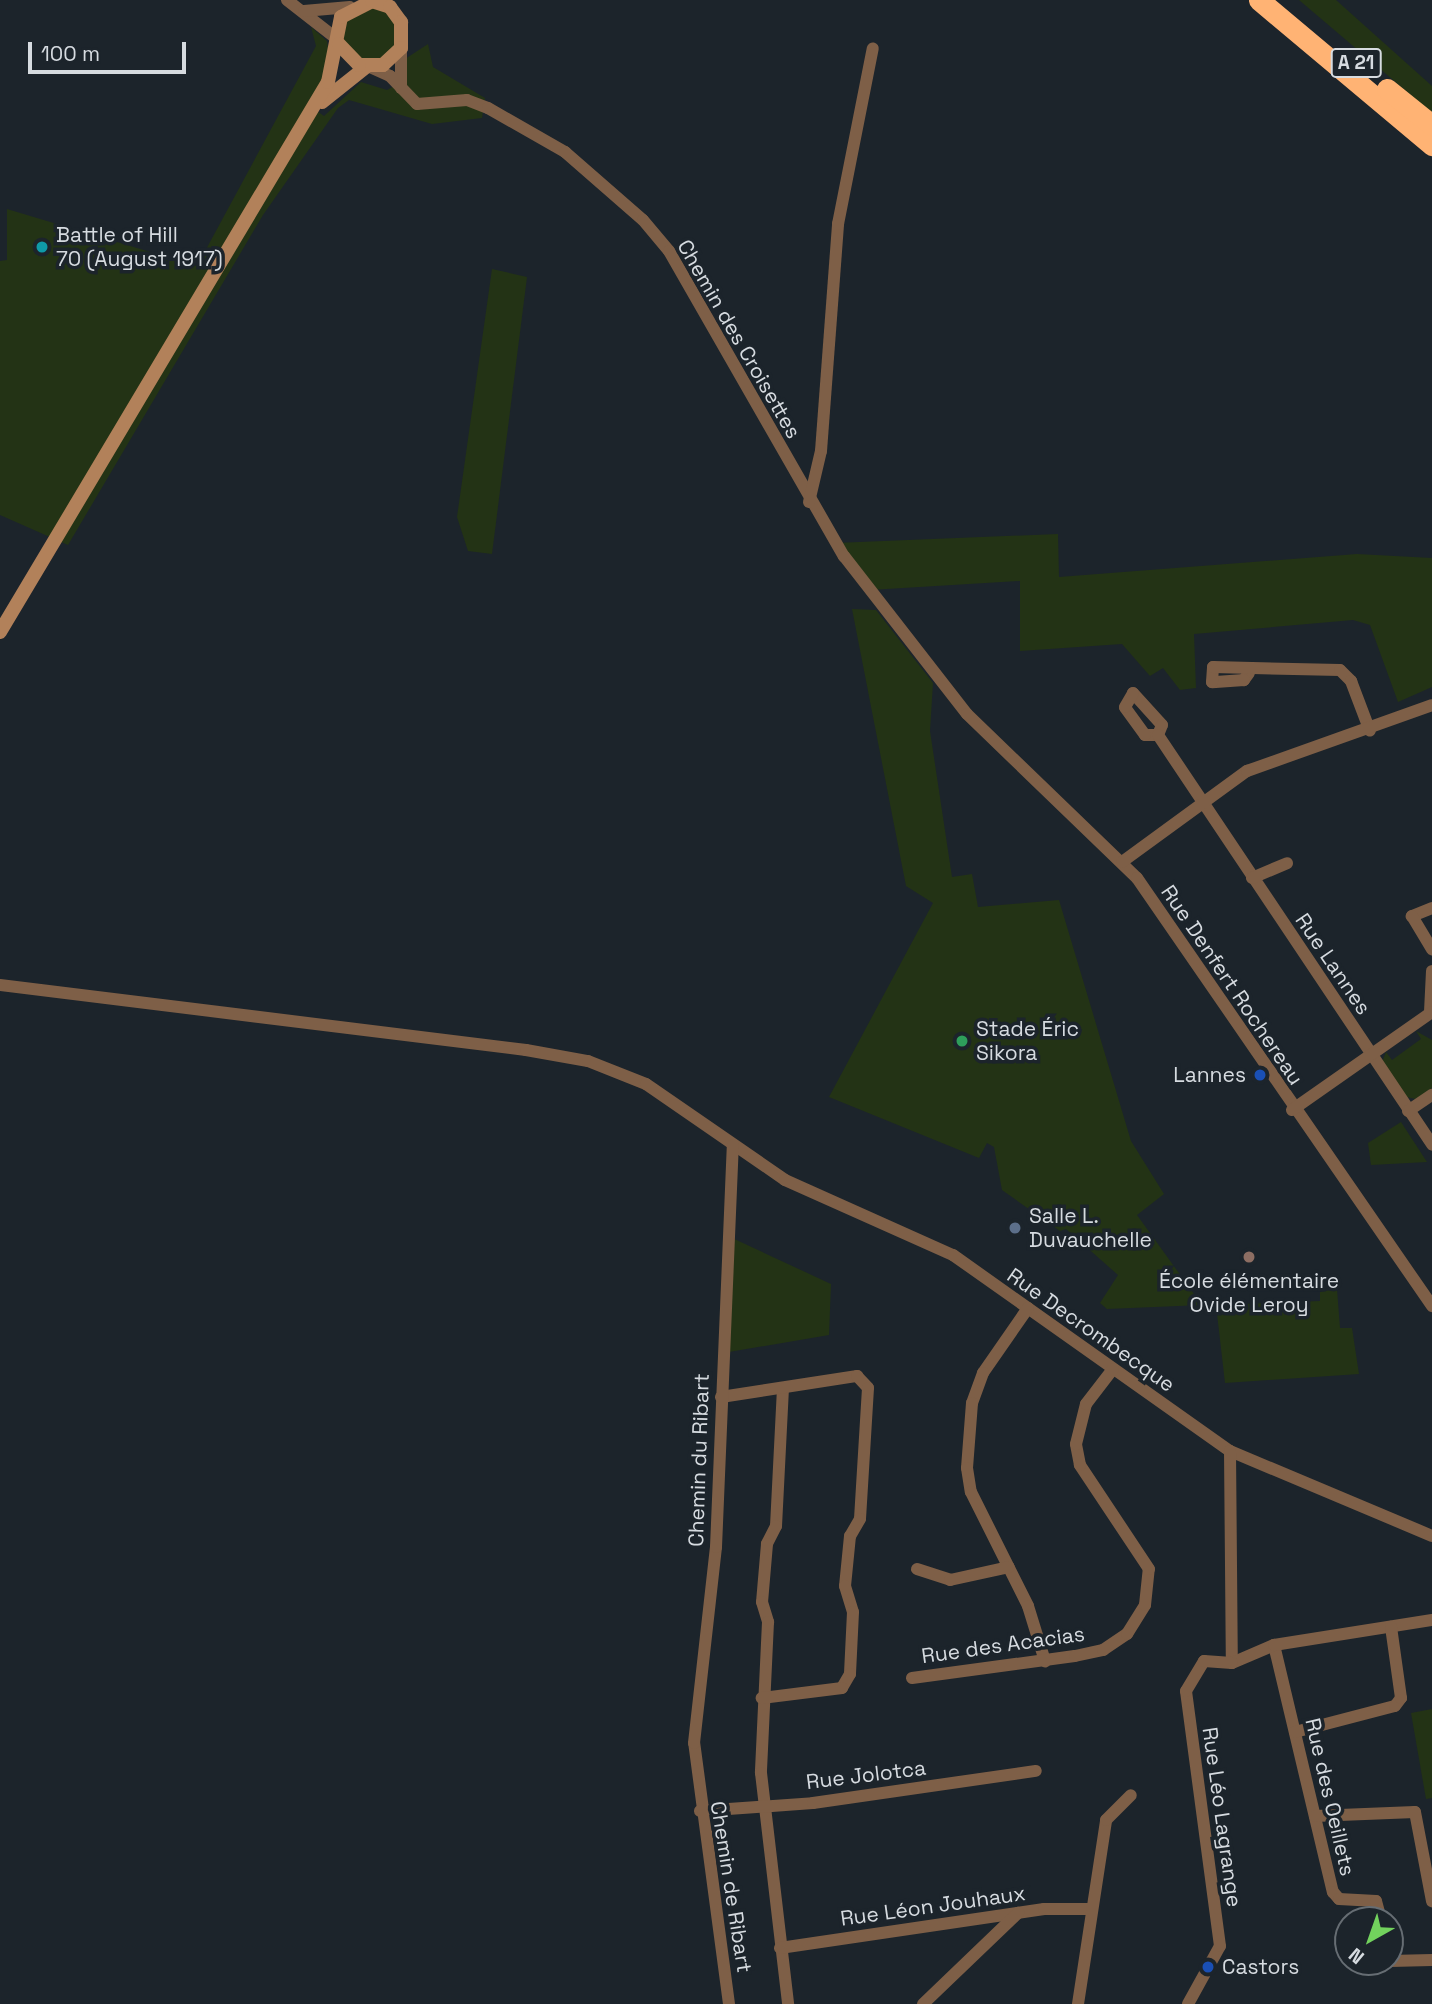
<!DOCTYPE html>
<html>
<head>
<meta charset="utf-8">
<style>
  body { margin:0 }
  #map { position:relative; width:1432px; height:2004px; overflow:hidden; background:#1c242b; font-family:"Space Grotesk",sans-serif }
  div>[style] { position:absolute }
  .green>* { inset:0; background:#233315 }
  .round { border-radius:50% }
  .minor>* { height:12px; margin:-6px; padding:0 6px; transform-origin:6px; border-radius:6px; background:#7e5f47 }
  .secondary>* { height:14px; margin:-7px; padding:0 7px; transform-origin:7px; border-radius:7px; background:#b2815a }
  .motorway>* { height:21px; margin:-10.5px; padding:0 10.5px; transform-origin:10.5px; border-radius:10.5px; background:#ffb374 }
  .dots>* { width:19px; height:19px; translate:-50% -50%; box-sizing:border-box; border:4px solid #1c242b; border-radius:50% }
  span { translate:-50% -50%; white-space:nowrap; text-align:center; line-height:1.15; -webkit-text-stroke:7px #1c242b; paint-order:stroke }
  .shield-label span { padding:2px 5px; background:#1c242b; border:2px solid; border-radius:5px; -webkit-text-stroke-width:0 }
  .shield-label { font-size:19px; color:#d6dbe0; font-weight:700 }
  .poi-label { font-size:21px; color:#d6dbe0 }
  .left { translate:0 -50%; text-align:left }
  .right { translate:-100% -50%; text-align:right }
  .street-label { font-size:21px; color:#d6dbe0 }
  .north { position:absolute; left:1334px; top:1906px; width:70px; height:70px; box-sizing:border-box; background:#1c242b; border:2px solid #666d73; border-radius:50%; rotate:220deg; font-size:19px; font-weight:700; line-height:28px; text-align:center; color:#d6dbe0 }
  .north::after { content:''; display:block; margin:auto; width:24px; height:32px; background:#72d25d; clip-path:polygon(50% 0,100% 100%,50% 72%,0 100%) }
  .scale { position:absolute; left:28px; top:42px; width:158px; height:32px; box-sizing:border-box; border:4px solid #d6dbe0; border-top:0; padding-left:9px; font-size:21px; line-height:24px; white-space:nowrap; color:#d6dbe0; -webkit-text-stroke:5px #1c242b; paint-order:stroke }
</style>
</head>
<body>
<div id="map">
  <div class="green">
    <div style="clip-path:polygon(1299px 0,1336px 0,1432px 86px,1432px 113px)"></div>
    <div class="round" style="left:343px;top:7px;width:54px;height:54px"></div>
    <div style="clip-path:polygon(311px 27px,327px 41px,329px 54px,325px 76px,307px 104px,324px 116px,361px 82px,387px 90px,407px 79px,405px 59px,428px 44px,433px 67px,485px 98px,482px 118px,432px 124px,349px 100px,338px 108px,263px 215px,68px 545px,0 515px,0 261px,7px 260px,7px 209px,197px 266px,316px 46px)"></div>
    <div style="clip-path:polygon(492px 269px,527px 277px,492px 554px,468px 551px,457px 517px)"></div>
    <div style="clip-path:polygon(1058px 534px,1059px 577px,1357px 554px,1432px 558px,1432px 687px,1398px 702px,1370px 625px,1353px 620px,1194px 634px,1196px 688px,1180px 690px,1163px 668px,1150px 676px,1122px 644px,1020px 651px,1020px 581px,870px 590px,835px 543px)"></div>
    <div style="clip-path:polygon(852px 609px,876px 610px,933px 683px,930px 731px,952px 877px,972px 874px,978px 907px,1059px 900px,1131px 1141px,1164px 1194px,1137px 1215px,1202px 1305px,1107px 1309px,1100px 1303px,1118px 1275px,1066px 1229px,1060px 1231px,1002px 1190px,994px 1147px,987px 1143px,979px 1158px,829px 1097px,933px 903px,906px 886px)"></div>
    <div style="clip-path:polygon(1416px 1031px,1432px 1040px,1432px 1088px,1416px 1099px,1406px 1097px,1382px 1062px,1386px 1052px,1392px 1060px,1421px 1039px)"></div>
    <div style="clip-path:polygon(1401px 1122px,1427px 1162px,1371px 1165px,1368px 1143px)"></div>
    <div style="clip-path:polygon(730px 1237px,831px 1284px,829px 1335px,723px 1353px)"></div>
    <div style="clip-path:polygon(1337px 1289px,1340px 1328px,1352px 1328px,1359px 1374px,1225px 1383px,1216px 1305px,1320px 1301px,1320px 1292px)"></div>
    <div style="clip-path:polygon(1432px 1709px,1432px 1798px,1426px 1799px,1411px 1713px)"></div>
  </div>
  <div class="minor">
    <div style="left:287px;top:0;width:63px;rotate:38deg"></div>
    <div style="left:304px;top:11px;width:46px;rotate:-5deg"></div>
    <div style="left:401px;top:48px;width:40px;rotate:90deg"></div>
    <div style="left:370px;top:67px;width:22px;rotate:24deg"></div>
    <div style="left:390px;top:76px;width:39px;rotate:46deg"></div>
    <div style="left:417px;top:104px;width:50px;rotate:-4.6deg"></div>
    <div style="left:467px;top:100px;width:22px;rotate:21deg"></div>
    <div style="left:488px;top:108px;width:89px;rotate:29.7deg"></div>
    <div style="left:565px;top:152px;width:103px;rotate:41.1deg"></div>
    <div style="left:643px;top:220px;width:40px;rotate:50deg"></div>
    <div style="left:669px;top:251px;width:352px;rotate:60.2deg"></div>
    <div style="left:844px;top:556px;width:200px;rotate:52.1deg"></div>
    <div style="left:967px;top:714px;width:236px;rotate:44deg"></div>
    <div style="left:1137px;top:878px;width:520px;rotate:55.42deg"></div>
    <div style="left:809px;top:502px;width:52px;rotate:-76.8deg"></div>
    <div style="left:821px;top:451px;width:228px;rotate:-85.7deg"></div>
    <div style="left:838px;top:224px;width:179px;rotate:-78.8deg"></div>
    <div style="left:1249px;top:673px;width:9px;rotate:126deg"></div>
    <div style="left:1244px;top:680px;width:32px;rotate:176deg"></div>
    <div style="left:1212px;top:682px;width:15px;rotate:-86deg"></div>
    <div style="left:1213px;top:667px;width:127px;rotate:1.4deg"></div>
    <div style="left:1340px;top:670px;width:16px;rotate:45deg"></div>
    <div style="left:1351px;top:681px;width:53px;rotate:69.2deg"></div>
    <div style="left:1133px;top:693px;width:43px;rotate:47.8deg"></div>
    <div style="left:1162px;top:725px;width:11px;rotate:112deg"></div>
    <div style="left:1158px;top:735px;width:13px;rotate:180deg"></div>
    <div style="left:1145px;top:735px;width:34px;rotate:-126deg"></div>
    <div style="left:1125px;top:707px;width:16px;rotate:-60deg"></div>
    <div style="left:1158px;top:735px;width:493px;rotate:56.2deg"></div>
    <div style="left:1122px;top:862px;width:155px;rotate:-36.1deg"></div>
    <div style="left:1247px;top:771px;width:196px;rotate:-19.6deg"></div>
    <div style="left:1252px;top:878px;width:38px;rotate:-23deg"></div>
    <div style="left:1432px;top:908px;width:22px;rotate:158deg"></div>
    <div style="left:1412px;top:916px;width:39px;rotate:59deg"></div>
    <div style="left:0;top:985px;width:530px;rotate:7.04deg"></div>
    <div style="left:526px;top:1050px;width:63px;rotate:10.1deg"></div>
    <div style="left:588px;top:1061px;width:62px;rotate:21.6deg"></div>
    <div style="left:646px;top:1084px;width:169px;rotate:34.6deg"></div>
    <div style="left:785px;top:1180px;width:184px;rotate:24.1deg"></div>
    <div style="left:953px;top:1255px;width:339px;rotate:35.3deg"></div>
    <div style="left:1230px;top:1451px;width:219px;rotate:22.8deg"></div>
    <div style="left:1430px;top:1012px;width:41px;rotate:-87.2deg"></div>
    <div style="left:1292px;top:1110px;width:171px;rotate:-35deg"></div>
    <div style="left:1408px;top:1111px;width:29px;rotate:-34deg"></div>
    <div style="left:1028px;top:1308px;width:79px;rotate:124.7deg"></div>
    <div style="left:983px;top:1373px;width:32px;rotate:110deg"></div>
    <div style="left:972px;top:1403px;width:65px;rotate:94.4deg"></div>
    <div style="left:967px;top:1468px;width:24px;rotate:81deg"></div>
    <div style="left:971px;top:1492px;width:127px;rotate:63.4deg"></div>
    <div style="left:1028px;top:1606px;width:58px;rotate:72.8deg"></div>
    <div style="left:783px;top:1388px;width:138px;rotate:92.9deg"></div>
    <div style="left:776px;top:1526px;width:20px;rotate:117deg"></div>
    <div style="left:767px;top:1544px;width:58px;rotate:94.9deg"></div>
    <div style="left:762px;top:1602px;width:21px;rotate:73deg"></div>
    <div style="left:768px;top:1622px;width:151px;rotate:92.7deg"></div>
    <div style="left:761px;top:1773px;width:233px;rotate:83.3deg"></div>
    <div style="left:721px;top:1397px;width:138px;rotate:-8.8deg"></div>
    <div style="left:857px;top:1376px;width:16px;rotate:47deg"></div>
    <div style="left:868px;top:1388px;width:131px;rotate:93.5deg"></div>
    <div style="left:860px;top:1519px;width:20px;rotate:120deg"></div>
    <div style="left:850px;top:1536px;width:50px;rotate:95.7deg"></div>
    <div style="left:845px;top:1586px;width:27px;rotate:73deg"></div>
    <div style="left:853px;top:1612px;width:62px;rotate:92.8deg"></div>
    <div style="left:850px;top:1674px;width:16px;rotate:120deg"></div>
    <div style="left:842px;top:1688px;width:81px;rotate:172.9deg"></div>
    <div style="left:1230px;top:1451px;width:212px;rotate:89.5deg"></div>
    <div style="left:917px;top:1569px;width:35px;rotate:18deg"></div>
    <div style="left:950px;top:1580px;width:60px;rotate:-12.4deg"></div>
    <div style="left:1274px;top:1645px;width:254px;rotate:76.6deg"></div>
    <div style="left:1333px;top:1892px;width:9px;rotate:49deg"></div>
    <div style="left:1339px;top:1899px;width:37px;rotate:3deg"></div>
    <div style="left:1376px;top:1901px;width:20px;rotate:75deg"></div>
    <div style="left:1232px;top:1663px;width:46px;rotate:-23.2deg"></div>
    <div style="left:1274px;top:1645px;width:160px;rotate:-9deg"></div>
    <div style="left:912px;top:1678px;width:164px;rotate:-7.7deg"></div>
    <div style="left:1075px;top:1656px;width:29px;rotate:-12deg"></div>
    <div style="left:1103px;top:1650px;width:29px;rotate:-34deg"></div>
    <div style="left:1127px;top:1634px;width:34px;rotate:-58deg"></div>
    <div style="left:1145px;top:1605px;width:36px;rotate:-84deg"></div>
    <div style="left:1149px;top:1569px;width:125px;rotate:-123.6deg"></div>
    <div style="left:1080px;top:1465px;width:21px;rotate:-101deg"></div>
    <div style="left:1076px;top:1444px;width:41px;rotate:-76deg"></div>
    <div style="left:1086px;top:1404px;width:44px;rotate:-52.4deg"></div>
    <div style="left:1295px;top:1732px;width:103px;rotate:-14.6deg"></div>
    <div style="left:1395px;top:1706px;width:10px;rotate:-53deg"></div>
    <div style="left:1401px;top:1698px;width:72px;rotate:-98deg"></div>
    <div style="left:700px;top:1811px;width:113px;rotate:-4deg"></div>
    <div style="left:813px;top:1803px;width:225px;rotate:-8.2deg"></div>
    <div style="left:1315px;top:1816px;width:100px;rotate:-2.3deg"></div>
    <div style="left:1415px;top:1812px;width:91px;rotate:79.2deg"></div>
    <div style="left:780px;top:1948px;width:267px;rotate:-8.4deg"></div>
    <div style="left:1044px;top:1909px;width:48px"></div>
    <div style="left:1390px;top:1961px;width:42px;rotate:-1.4deg"></div>
    <div style="left:729px;top:2004px;width:263px;rotate:-97.6deg"></div>
    <div style="left:694px;top:1743px;width:197px;rotate:-83.6deg"></div>
    <div style="left:716px;top:1547px;width:402px;rotate:-87.6deg"></div>
    <div style="left:923px;top:2004px;width:132px;rotate:-43.8deg"></div>
    <div style="left:1078px;top:2004px;width:186px;rotate:-81.3deg"></div>
    <div style="left:1106px;top:1820px;width:35px;rotate:-45deg"></div>
    <div style="left:1188px;top:2004px;width:66px;rotate:-61.1deg"></div>
    <div style="left:1220px;top:1946px;width:257px;rotate:-97.6deg"></div>
    <div style="left:1186px;top:1691px;width:35px;rotate:-59deg"></div>
    <div style="left:1204px;top:1661px;width:28px;rotate:4deg"></div>
  </div>
  <div class="secondary">
    <div style="left:322px;top:102px;width:56px;rotate:-38.5deg"></div>
    <div style="left:0;top:632px;width:640px;rotate:-59.19deg"></div>
    <div style="left:328px;top:82px;width:66px;rotate:-78.7deg"></div>
    <div style="left:341px;top:17px;width:35px;rotate:-27deg"></div>
    <div style="left:372px;top:1px;width:19px;rotate:18deg"></div>
    <div style="left:390px;top:7px;width:19px;rotate:54deg"></div>
    <div style="left:401px;top:22px;width:26px;rotate:90deg"></div>
    <div style="left:401px;top:48px;width:25px;rotate:137deg"></div>
    <div style="left:383px;top:65px;width:24px;rotate:180deg"></div>
    <div style="left:359px;top:65px;width:29px;rotate:-134deg"></div>
  </div>
  <div class="motorway">
    <div style="left:1259px;top:0;width:226px;rotate:40deg"></div>
    <div style="left:1387px;top:89px;width:58px;rotate:38.7deg"></div>
  </div>
  <div class="dots">
    <div style="left:42px;top:247px;background:#0f9aa8"></div>
    <div style="left:962px;top:1041px;background:#2e9e5b"></div>
    <div style="left:1260px;top:1075px;background:#1a4fb4"></div>
    <div style="left:1015px;top:1228px;background:#5c6f8a"></div>
    <div style="left:1249px;top:1257px;background:#8d6e63"></div>
    <div style="left:1208px;top:1967px;background:#1a4fb4"></div>
  </div>
  <div class="shield-label">
    <span style="left:1356px;top:63px">A 21</span>
  </div>
  <div class="poi-label">
    <span class="left" style="left:56px;top:247px">Battle of Hill<br>70 (August 1917)</span>
    <span class="left" style="left:976px;top:1041px">Stade Éric<br>Sikora</span>
    <span class="right" style="left:1246px;top:1075px">Lannes</span>
    <span class="left" style="left:1029px;top:1228px">Salle L.<br>Duvauchelle</span>
    <span style="left:1249px;top:1293px">École élémentaire<br>Ovide Leroy</span>
    <span class="left" style="left:1222px;top:1967px">Castors</span>
  </div>
  <div class="street-label">
    <span style="left:739px;top:339px;rotate:60deg">Chemin des Croisettes</span>
    <span style="left:1333px;top:964px;rotate:56deg">Rue Lannes</span>
    <span style="left:1232px;top:985px;rotate:56deg">Rue Denfert Rochereau</span>
    <span style="left:1091px;top:1330px;rotate:35deg">Rue Decrombecque</span>
    <span style="left:699px;top:1460px;rotate:-88deg">Chemin du Ribart</span>
    <span style="left:1003px;top:1645px;rotate:-8deg">Rue des Acacias</span>
    <span style="left:866px;top:1775px;rotate:-7deg">Rue Jolotca</span>
    <span style="left:1330px;top:1797px;rotate:77deg">Rue des Oeillets</span>
    <span style="left:1222px;top:1817px;rotate:82deg">Rue Léo Lagrange</span>
    <span style="left:731px;top:1887px;rotate:81deg">Chemin de Ribart</span>
    <span style="left:933px;top:1906px;rotate:-8deg">Rue Léon Jouhaux</span>
  </div>
  <div class="north">N</div>
  <div class="scale">100 m</div>
</div>
</body>
</html>
